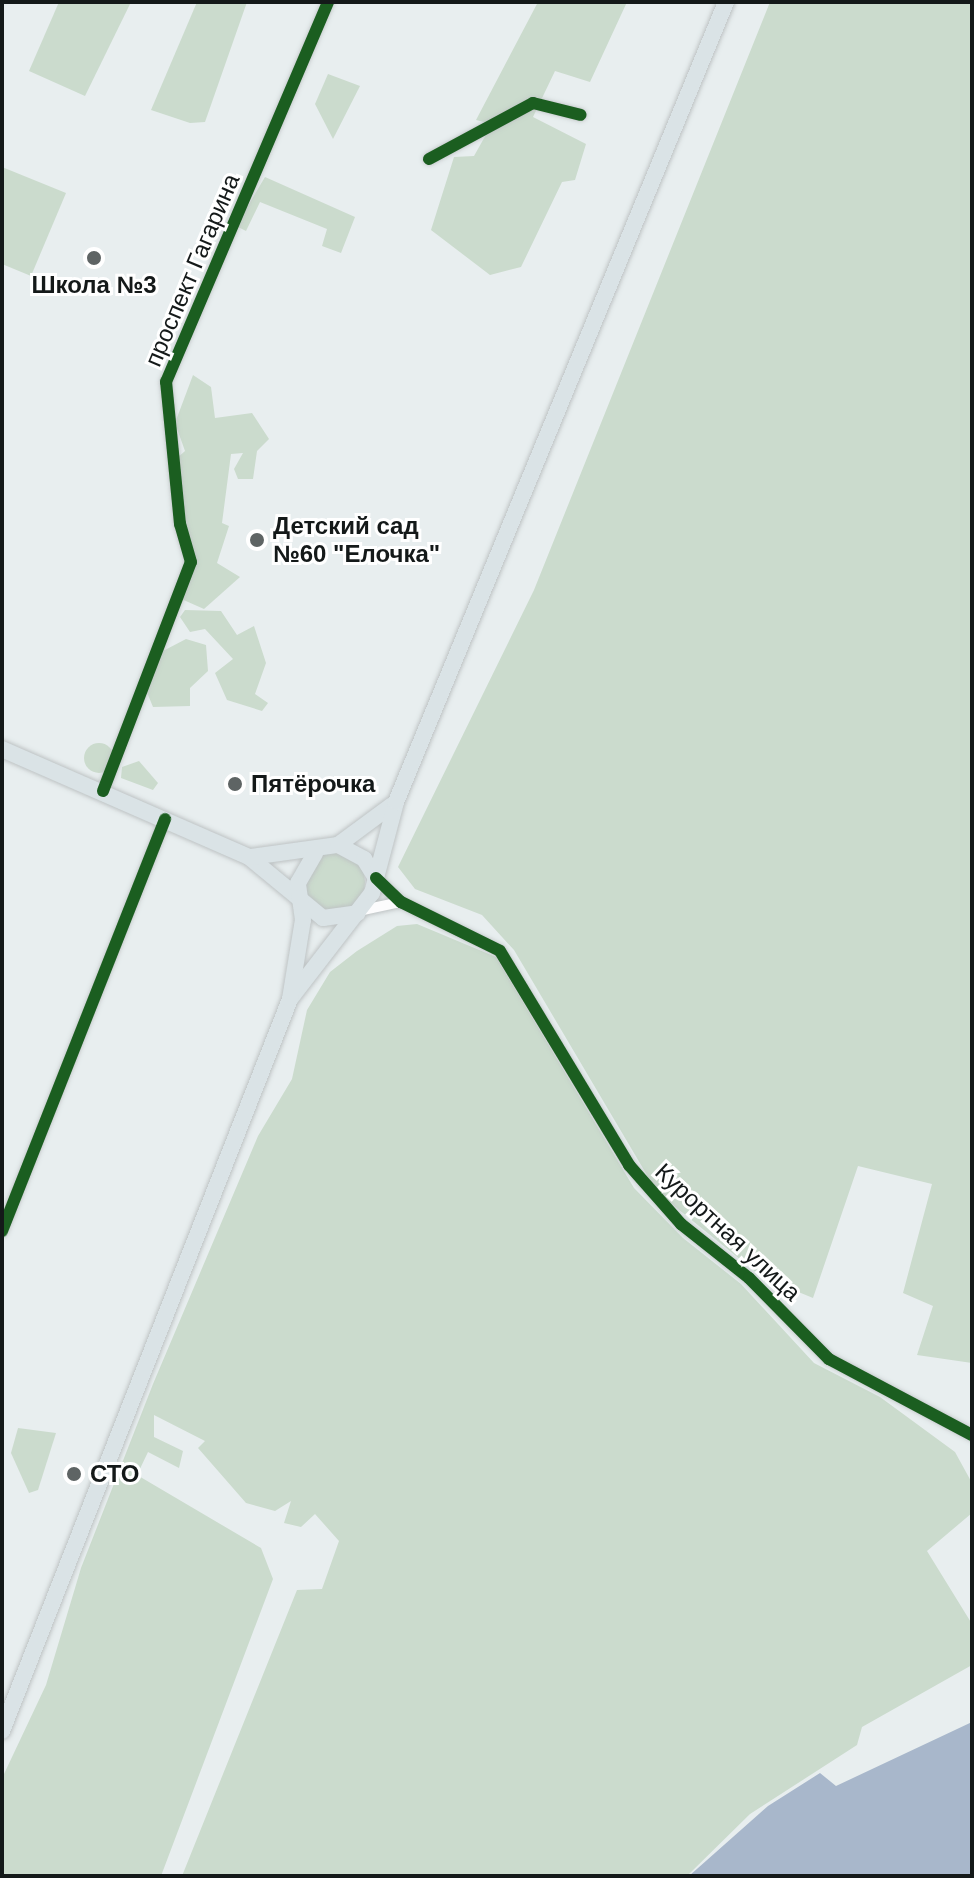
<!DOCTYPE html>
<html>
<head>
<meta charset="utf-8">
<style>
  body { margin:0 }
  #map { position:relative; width:974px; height:1878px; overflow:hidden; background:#e8eeef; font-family:Arial,sans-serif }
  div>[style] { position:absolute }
  .green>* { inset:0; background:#cbdbcd }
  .round { border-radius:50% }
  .water>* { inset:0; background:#a8b7cb }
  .roads { filter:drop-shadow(0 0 2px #bec3c4) drop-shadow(0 0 2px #bec3c4) }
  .minor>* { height:10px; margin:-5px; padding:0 5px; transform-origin:5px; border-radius:5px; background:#fcfcfd }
  .primary>* { height:16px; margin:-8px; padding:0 8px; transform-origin:8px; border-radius:8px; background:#dae3e6 }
  .cycleway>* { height:12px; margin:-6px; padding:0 6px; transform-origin:6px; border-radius:6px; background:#1b5e20 }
  .dots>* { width:22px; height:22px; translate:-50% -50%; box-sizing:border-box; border:4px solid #fff; border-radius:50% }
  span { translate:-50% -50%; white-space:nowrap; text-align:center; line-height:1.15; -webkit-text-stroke:6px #fff; paint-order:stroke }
  .street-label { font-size:24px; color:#141919 }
  .poi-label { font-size:24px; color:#141919; font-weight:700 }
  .left { translate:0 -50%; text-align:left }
  .frame { position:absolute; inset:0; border:4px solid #141919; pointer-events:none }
</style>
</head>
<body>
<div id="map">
  <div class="green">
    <div style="clip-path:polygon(59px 2px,131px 2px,85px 96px,29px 71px)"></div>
    <div style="clip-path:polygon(197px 2px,247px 2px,205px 122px,190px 123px,151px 110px)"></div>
    <div style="clip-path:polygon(538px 2px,627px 2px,590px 82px,555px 71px,533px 117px,586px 144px,575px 180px,562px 182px,521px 267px,490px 275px,431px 230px,454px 157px,474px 156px,492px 124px,476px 120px)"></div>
    <div style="clip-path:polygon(770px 2px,972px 2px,972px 1363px,917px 1355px,933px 1306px,903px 1293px,932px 1184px,858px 1166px,813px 1298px,762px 1277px,657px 1192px,514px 950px,482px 915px,415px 889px,398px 867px,534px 590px)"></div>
    <div style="clip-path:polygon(328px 74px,360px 86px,333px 139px,315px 104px)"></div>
    <div style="clip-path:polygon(2px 167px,66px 193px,31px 276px,2px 264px)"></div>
    <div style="clip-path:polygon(265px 177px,355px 217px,341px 253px,322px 246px,327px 229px,260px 202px,246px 231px,236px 226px)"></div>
    <div style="clip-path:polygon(193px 375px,211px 387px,215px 418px,252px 413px,269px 439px,257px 451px,253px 479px,238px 479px,234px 469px,243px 453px,231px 454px,222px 523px,229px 526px,217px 563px,240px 577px,204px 609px,179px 598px,193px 562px,182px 524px,176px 459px,185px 451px,175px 423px)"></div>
    <div style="clip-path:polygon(185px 610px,221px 611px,237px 635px,254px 626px,266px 663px,255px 694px,268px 703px,262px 711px,227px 700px,215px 673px,233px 659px,205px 629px,190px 632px,180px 617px)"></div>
    <div style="clip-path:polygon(186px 639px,206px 645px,208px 671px,190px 688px,190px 706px,153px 707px,146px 690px,163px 651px)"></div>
    <div class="round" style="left:84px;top:743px;width:30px;height:30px"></div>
    <div style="clip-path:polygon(139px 761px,158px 783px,153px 790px,121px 778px,122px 767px)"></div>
    <div class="round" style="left:305px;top:852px;width:60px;height:60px"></div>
    <div style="clip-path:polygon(417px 924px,496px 957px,634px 1188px,683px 1238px,741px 1284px,814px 1363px,880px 1397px,955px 1452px,972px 1483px,972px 1513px,927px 1551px,972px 1624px,972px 1665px,862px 1727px,857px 1745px,750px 1814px,687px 1876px,182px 1876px,297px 1590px,322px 1589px,339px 1541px,315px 1514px,301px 1527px,284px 1523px,291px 1501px,275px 1511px,246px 1503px,198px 1448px,205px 1441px,154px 1415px,154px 1437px,183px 1451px,179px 1468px,148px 1452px,137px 1475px,261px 1548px,273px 1579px,161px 1876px,2px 1876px,4px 1774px,46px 1685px,81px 1568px,153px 1384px,258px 1136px,292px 1079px,307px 1010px,330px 972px,357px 951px,397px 926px)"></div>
    <div style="clip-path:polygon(18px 1428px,56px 1433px,38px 1490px,29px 1493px,11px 1453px)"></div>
  </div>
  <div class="water">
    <div style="clip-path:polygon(972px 1722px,972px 1876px,689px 1876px,768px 1806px,820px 1773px,836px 1786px)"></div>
  </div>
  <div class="roads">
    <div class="minor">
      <div style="left:429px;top:159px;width:118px;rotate:-28.3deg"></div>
      <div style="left:533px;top:103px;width:49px;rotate:14deg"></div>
      <div style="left:103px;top:791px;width:245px;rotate:-69deg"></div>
      <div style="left:191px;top:562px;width:40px;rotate:-106deg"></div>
      <div style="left:180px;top:524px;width:143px;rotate:-95.6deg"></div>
      <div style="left:166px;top:382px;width:413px;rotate:-66.9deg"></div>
      <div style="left:376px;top:878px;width:35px;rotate:44deg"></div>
      <div style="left:401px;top:902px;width:110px;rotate:26.3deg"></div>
      <div style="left:500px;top:951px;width:250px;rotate:58.9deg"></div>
      <div style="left:629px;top:1165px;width:79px;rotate:48.6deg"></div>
      <div style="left:681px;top:1224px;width:87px;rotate:38.5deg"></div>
      <div style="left:749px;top:1278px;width:114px;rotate:45.4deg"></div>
      <div style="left:829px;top:1359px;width:162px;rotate:28deg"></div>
      <div style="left:363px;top:910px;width:39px;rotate:-12deg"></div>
      <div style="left:2px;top:1231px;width:443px;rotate:-68.4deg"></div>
    </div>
    <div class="primary">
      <div style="left:2px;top:749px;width:270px;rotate:23.6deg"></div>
      <div style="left:249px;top:857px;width:96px;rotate:39.5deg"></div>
      <div style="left:323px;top:918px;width:35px;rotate:-8deg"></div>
      <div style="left:338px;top:845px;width:30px;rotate:28deg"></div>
      <div style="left:364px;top:859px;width:22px;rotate:58deg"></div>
      <div style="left:251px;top:857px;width:88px;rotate:-7.9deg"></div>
      <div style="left:338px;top:845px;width:67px;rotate:-36.5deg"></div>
      <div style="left:290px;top:999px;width:134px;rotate:-52.3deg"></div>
      <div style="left:372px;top:893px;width:94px;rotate:-75.2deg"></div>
      <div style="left:396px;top:802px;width:865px;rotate:-67.58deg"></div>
      <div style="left:2px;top:1731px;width:787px;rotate:-68.52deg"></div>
      <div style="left:290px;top:999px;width:80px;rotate:-80.7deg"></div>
      <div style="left:303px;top:920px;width:37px;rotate:-98deg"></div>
      <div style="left:298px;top:883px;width:34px;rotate:-60deg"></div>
    </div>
  </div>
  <div class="cycleway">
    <div style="left:429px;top:159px;width:118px;rotate:-28.3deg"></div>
    <div style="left:533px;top:103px;width:49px;rotate:14deg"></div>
    <div style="left:103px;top:791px;width:245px;rotate:-69deg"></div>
    <div style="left:191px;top:562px;width:40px;rotate:-106deg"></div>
    <div style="left:180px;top:524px;width:143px;rotate:-95.6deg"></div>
    <div style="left:166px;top:382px;width:413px;rotate:-66.9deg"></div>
    <div style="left:376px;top:878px;width:35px;rotate:44deg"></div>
    <div style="left:401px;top:902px;width:110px;rotate:26.3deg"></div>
    <div style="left:500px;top:951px;width:250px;rotate:58.9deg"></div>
    <div style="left:629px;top:1165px;width:79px;rotate:48.6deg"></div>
    <div style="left:681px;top:1224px;width:87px;rotate:38.5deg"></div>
    <div style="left:749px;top:1278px;width:114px;rotate:45.4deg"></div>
    <div style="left:829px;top:1359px;width:162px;rotate:28deg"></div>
    <div style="left:2px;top:1231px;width:443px;rotate:-68.4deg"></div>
  </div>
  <div class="dots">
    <div style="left:94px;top:258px;background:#5e6464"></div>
    <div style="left:257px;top:540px;background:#5e6464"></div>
    <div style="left:235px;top:784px;background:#5e6464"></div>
    <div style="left:74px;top:1474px;background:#5e6464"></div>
  </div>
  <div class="street-label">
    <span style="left:192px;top:270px;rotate:-67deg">проспект Гагарина</span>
    <span style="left:728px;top:1232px;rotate:43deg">Курортная улица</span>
  </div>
  <div class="poi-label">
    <span style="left:94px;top:285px">Школа №3</span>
    <span class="left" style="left:273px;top:540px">Детский сад<br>№60 "Елочка"</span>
    <span class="left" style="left:251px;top:784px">Пятёрочка</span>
    <span class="left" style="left:90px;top:1474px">СТО</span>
  </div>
  <div class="frame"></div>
</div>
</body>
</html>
